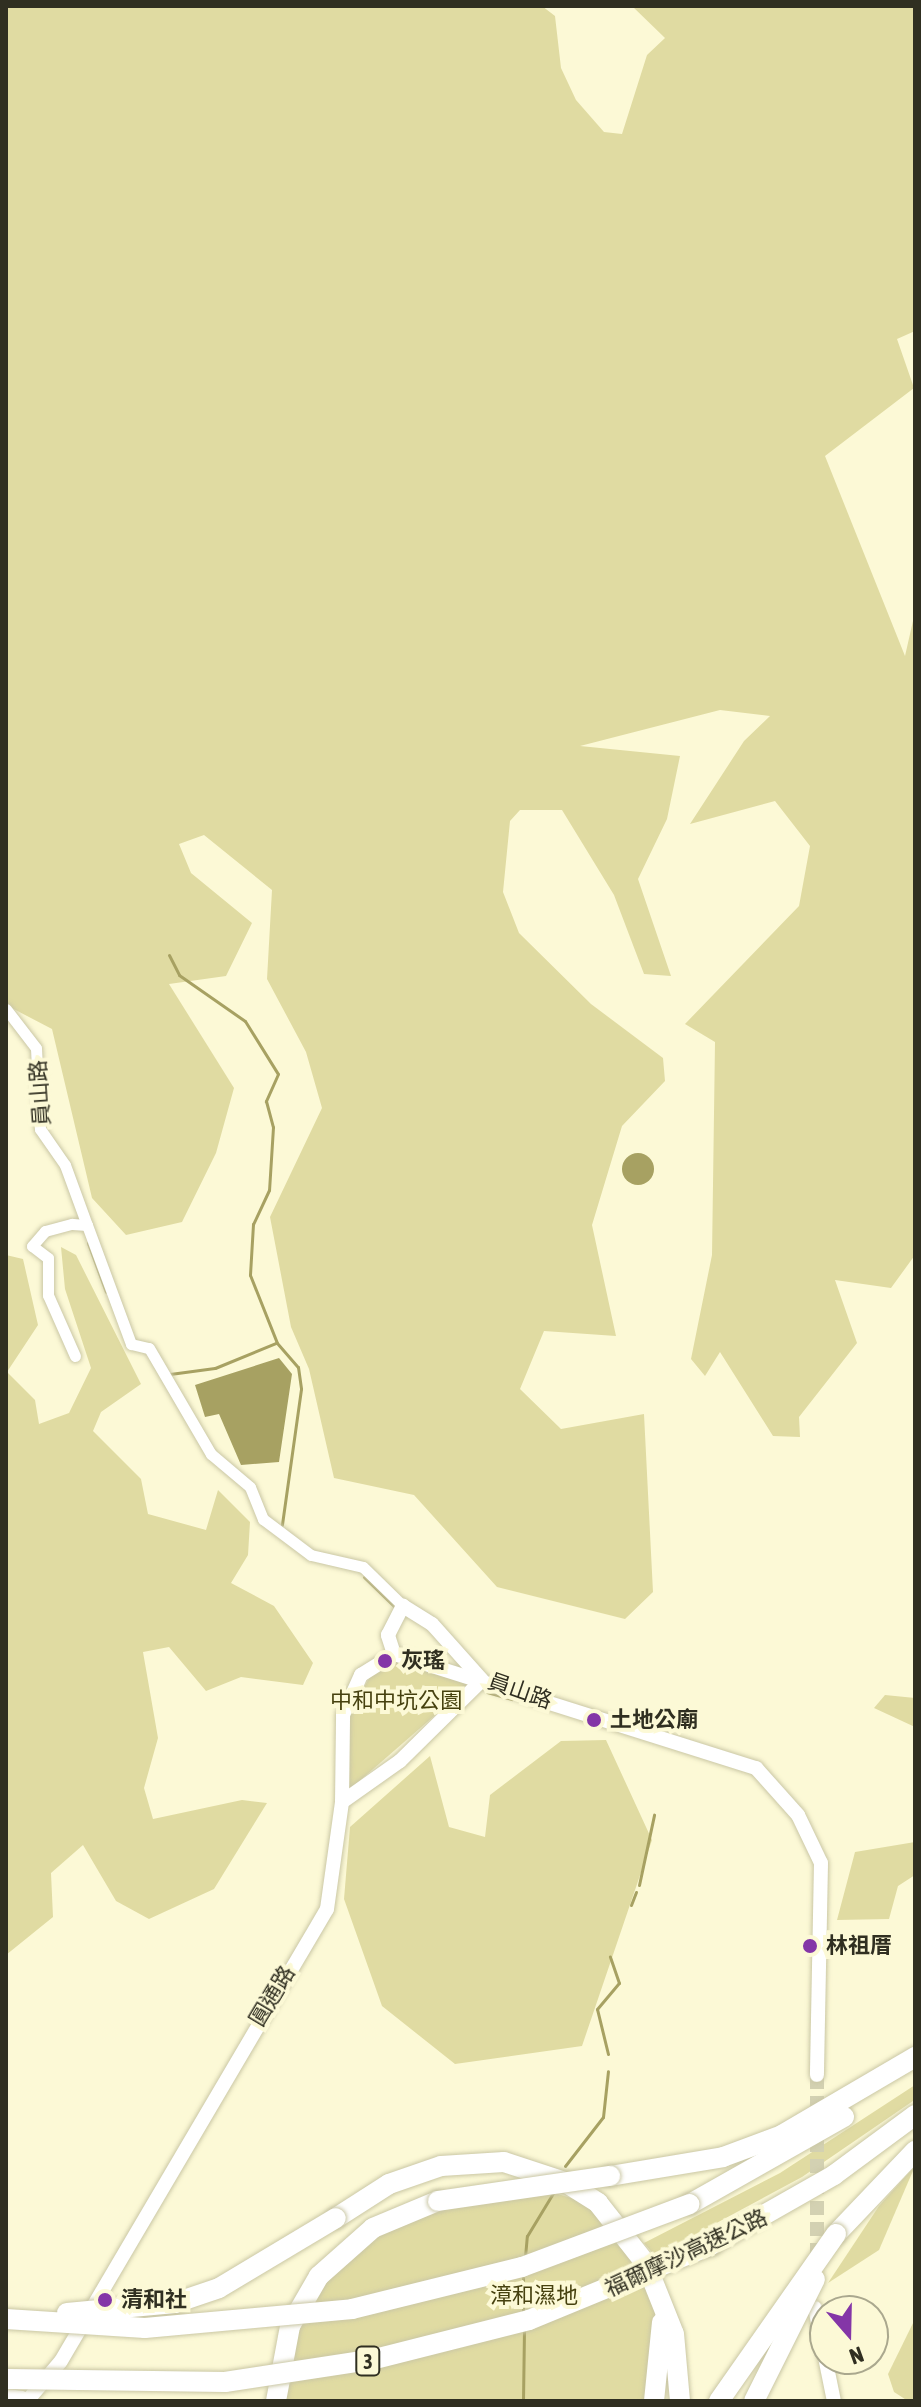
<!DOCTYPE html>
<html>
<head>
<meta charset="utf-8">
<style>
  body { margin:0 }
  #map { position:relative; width:921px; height:2407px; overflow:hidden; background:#fcf9d6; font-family:"Asap Condensed","Noto Sans TC",sans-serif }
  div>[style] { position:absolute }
  .green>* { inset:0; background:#e0dba2 }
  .water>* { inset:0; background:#a7a162 }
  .round { border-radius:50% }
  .stream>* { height:3px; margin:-1.5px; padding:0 1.5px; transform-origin:1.5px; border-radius:1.5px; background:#a7a162 }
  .secondary-tunnel>* { height:14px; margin-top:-7px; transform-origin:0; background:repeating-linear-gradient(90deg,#d3d1b2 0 14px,transparent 0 21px) }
  .roads { filter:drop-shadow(0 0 2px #cac7a5) drop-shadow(0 0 2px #cac7a5) }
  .street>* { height:11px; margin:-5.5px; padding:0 5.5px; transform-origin:5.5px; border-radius:5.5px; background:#fff }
  .secondary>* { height:14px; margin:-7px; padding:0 7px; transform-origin:7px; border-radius:7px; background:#fff }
  .highway>* { height:20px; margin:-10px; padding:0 10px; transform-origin:10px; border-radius:10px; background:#fff }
  .bridges { filter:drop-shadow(0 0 2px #cac7a5) drop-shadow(0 0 2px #cac7a5) }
  .highway-bridge>* { height:20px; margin:-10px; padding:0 10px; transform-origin:10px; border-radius:10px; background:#fff }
  .dots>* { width:22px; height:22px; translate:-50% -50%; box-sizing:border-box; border:4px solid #fcf9d6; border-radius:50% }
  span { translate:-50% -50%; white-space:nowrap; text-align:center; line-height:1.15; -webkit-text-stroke:8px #fcf9d6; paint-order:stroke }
  .shield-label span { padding:2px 6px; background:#fcf9d6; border:2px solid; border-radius:6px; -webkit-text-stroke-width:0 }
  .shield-label { font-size:20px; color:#302f21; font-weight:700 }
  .street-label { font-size:22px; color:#302f21 }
  .poi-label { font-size:22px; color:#302f21; font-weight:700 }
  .left { translate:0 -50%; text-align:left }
  .park-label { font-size:22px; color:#46410f }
  .frame { position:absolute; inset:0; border:8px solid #302f21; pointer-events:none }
  .north { position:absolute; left:809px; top:2295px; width:80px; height:80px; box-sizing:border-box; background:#fcf9d6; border:2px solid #aaa88e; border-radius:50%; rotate:160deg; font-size:22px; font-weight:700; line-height:32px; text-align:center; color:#302f21 }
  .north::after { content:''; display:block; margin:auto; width:28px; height:36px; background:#8436a7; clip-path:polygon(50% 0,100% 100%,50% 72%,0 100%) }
</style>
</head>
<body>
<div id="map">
  <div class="green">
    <div style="clip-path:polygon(6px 6px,542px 6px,555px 16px,561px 68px,576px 100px,604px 132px,622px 134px,647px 55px,665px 38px,632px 6px,915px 6px,915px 331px,897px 339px,914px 388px,825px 456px,905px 656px,915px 612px,915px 1255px,891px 1288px,835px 1280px,857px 1343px,799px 1417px,800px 1437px,773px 1436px,720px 1352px,705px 1376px,691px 1359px,712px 1255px,715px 1042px,685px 1024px,799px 906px,810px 846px,775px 801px,690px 824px,744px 741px,770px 716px,720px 710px,580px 746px,680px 756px,667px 819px,638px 879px,671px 976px,644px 974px,614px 895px,562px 810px,520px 810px,510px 821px,503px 892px,519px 933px,591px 1004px,663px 1058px,665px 1081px,622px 1126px,592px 1225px,616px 1336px,544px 1331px,520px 1389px,561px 1429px,644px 1414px,653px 1592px,625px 1619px,497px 1587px,414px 1495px,334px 1478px,309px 1369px,291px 1327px,270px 1217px,322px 1108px,306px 1052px,267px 979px,272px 890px,204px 835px,179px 844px,191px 873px,252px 923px,226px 976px,169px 984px,234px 1088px,216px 1153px,182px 1222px,126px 1235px,92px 1198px,52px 1029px,6px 1005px)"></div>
    <div style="clip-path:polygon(61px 1247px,76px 1255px,141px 1384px,101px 1412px,93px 1431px,141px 1479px,148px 1514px,206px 1530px,218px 1490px,250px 1522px,248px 1555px,231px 1583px,274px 1606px,313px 1663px,303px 1685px,241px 1677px,206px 1691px,169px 1647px,143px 1652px,158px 1738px,144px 1788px,153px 1819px,242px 1800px,267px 1803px,214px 1889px,149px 1919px,116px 1901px,83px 1845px,51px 1873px,53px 1917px,6px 1955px,6px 1255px,23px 1259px,38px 1325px,7px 1372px,35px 1400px,39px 1424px,69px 1413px,91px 1368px,65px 1289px)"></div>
    <div style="clip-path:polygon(382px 1656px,472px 1683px,349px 1790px,348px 1715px)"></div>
    <div style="clip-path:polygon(885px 1695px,915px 1698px,915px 1727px,874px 1708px)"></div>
    <div style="clip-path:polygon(606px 1740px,652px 1840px,582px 2046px,455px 2064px,382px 2006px,344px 1899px,350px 1827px,430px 1756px,449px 1827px,485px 1837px,490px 1795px,561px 1741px)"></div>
    <div style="clip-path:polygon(915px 1842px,915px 1875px,898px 1886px,889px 1919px,837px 1920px,855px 1852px)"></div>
    <div style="clip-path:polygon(915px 2085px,913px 2101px,802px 2177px,655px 2256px,644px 2243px,780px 2173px)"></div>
    <div style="clip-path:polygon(915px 2166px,879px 2250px,828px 2283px,879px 2206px)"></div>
    <div style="clip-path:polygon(545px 2190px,587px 2203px,630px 2249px,656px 2311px,646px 2401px,282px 2401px,301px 2310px,359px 2244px,422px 2212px)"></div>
    <div style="clip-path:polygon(915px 2319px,915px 2401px,908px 2401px,894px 2392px,888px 2374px)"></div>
  </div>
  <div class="water">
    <div class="round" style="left:622px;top:1153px;width:32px;height:32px"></div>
    <div style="clip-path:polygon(279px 1358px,292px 1374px,279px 1462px,241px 1465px,219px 1414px,205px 1417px,195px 1385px)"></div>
  </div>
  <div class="stream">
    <div style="left:169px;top:955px;width:22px;rotate:63deg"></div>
    <div style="left:179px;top:975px;width:80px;rotate:34.9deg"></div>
    <div style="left:245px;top:1021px;width:62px;rotate:58.1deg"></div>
    <div style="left:278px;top:1074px;width:30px;rotate:114deg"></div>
    <div style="left:266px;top:1101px;width:27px;rotate:75deg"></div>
    <div style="left:273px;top:1127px;width:63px;rotate:93.6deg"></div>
    <div style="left:269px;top:1190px;width:38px;rotate:115deg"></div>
    <div style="left:253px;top:1224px;width:51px;rotate:93.4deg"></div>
    <div style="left:250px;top:1275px;width:73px;rotate:68.3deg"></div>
    <div style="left:277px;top:1343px;width:32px;rotate:49deg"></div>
    <div style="left:298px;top:1367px;width:22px;rotate:82deg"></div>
    <div style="left:301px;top:1389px;width:137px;rotate:98deg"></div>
    <div style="left:88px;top:1243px;width:52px;rotate:69.8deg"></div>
    <div style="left:170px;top:1374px;width:45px;rotate:-7.6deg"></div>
    <div style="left:215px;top:1368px;width:66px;rotate:-22.3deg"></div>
    <div style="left:364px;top:1577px;width:43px;rotate:44.1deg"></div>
    <div style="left:487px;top:1692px;width:26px;rotate:16deg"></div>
    <div style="left:639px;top:1885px;width:72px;rotate:-77.9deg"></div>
    <div style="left:631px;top:1905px;width:14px;rotate:-69deg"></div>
    <div style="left:608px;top:2054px;width:46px;rotate:-103.7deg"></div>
    <div style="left:597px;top:2009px;width:34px;rotate:-50deg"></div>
    <div style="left:619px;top:1983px;width:28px;rotate:-109deg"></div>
    <div style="left:565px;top:2166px;width:62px;rotate:-52.2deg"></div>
    <div style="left:603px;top:2117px;width:46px;rotate:-83.8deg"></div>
    <div style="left:525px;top:2257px;width:21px;rotate:-85deg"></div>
    <div style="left:527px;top:2236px;width:50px;rotate:-58.8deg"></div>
    <div style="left:523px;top:2277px;width:36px;rotate:90deg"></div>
    <div style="left:523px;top:2401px;width:72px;rotate:-89.2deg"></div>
  </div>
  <div class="secondary-tunnel">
    <div style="left:817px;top:2075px;width:185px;rotate:90deg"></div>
  </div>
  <div class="roads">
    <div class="street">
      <div style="left:6px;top:1009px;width:49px;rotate:52.4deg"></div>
      <div style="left:36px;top:1048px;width:81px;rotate:87.2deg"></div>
      <div style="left:40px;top:1129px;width:44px;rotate:55.2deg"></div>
      <div style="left:65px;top:1165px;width:64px;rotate:69.9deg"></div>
      <div style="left:75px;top:1356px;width:67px;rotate:-113.9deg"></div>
      <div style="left:48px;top:1295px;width:37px;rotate:-90deg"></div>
      <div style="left:48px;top:1258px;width:20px;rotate:-143deg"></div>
      <div style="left:32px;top:1246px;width:20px;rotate:-49deg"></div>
      <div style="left:45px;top:1231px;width:28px;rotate:-15deg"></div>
      <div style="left:72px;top:1224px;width:15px;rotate:4deg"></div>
      <div style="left:87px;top:1225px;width:127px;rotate:69.7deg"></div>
      <div style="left:131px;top:1344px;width:18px;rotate:13deg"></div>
      <div style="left:149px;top:1348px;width:123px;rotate:59.7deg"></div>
      <div style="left:211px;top:1454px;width:51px;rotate:40.2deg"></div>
      <div style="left:250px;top:1487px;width:35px;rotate:68deg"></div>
      <div style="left:263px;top:1519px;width:60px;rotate:36.9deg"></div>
      <div style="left:311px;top:1555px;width:53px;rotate:13deg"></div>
      <div style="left:363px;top:1567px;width:56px;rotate:44.3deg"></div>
    </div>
    <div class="secondary">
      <div style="left:394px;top:1654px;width:20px;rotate:-108deg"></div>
      <div style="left:388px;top:1635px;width:33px;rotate:-63deg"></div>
      <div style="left:403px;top:1606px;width:34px;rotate:32deg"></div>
      <div style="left:432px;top:1624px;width:75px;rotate:48.2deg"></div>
      <div style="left:342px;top:1802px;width:71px;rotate:-35.3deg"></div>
      <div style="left:400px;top:1761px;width:115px;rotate:-44.6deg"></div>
      <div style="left:815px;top:2308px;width:95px;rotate:78.5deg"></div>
      <div style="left:27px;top:2401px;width:52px;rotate:-49.6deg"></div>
      <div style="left:61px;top:2361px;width:524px;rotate:-59.52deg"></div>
      <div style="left:327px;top:1909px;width:108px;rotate:-82deg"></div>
      <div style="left:342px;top:1802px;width:87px;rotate:-89.3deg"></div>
      <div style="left:343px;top:1715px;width:44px;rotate:-65.8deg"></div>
      <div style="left:361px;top:1675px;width:39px;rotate:-32deg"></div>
      <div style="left:394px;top:1654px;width:380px;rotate:17.5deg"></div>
      <div style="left:756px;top:1768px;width:63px;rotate:48.2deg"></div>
      <div style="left:798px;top:1815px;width:53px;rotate:64.4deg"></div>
      <div style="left:821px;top:1863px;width:212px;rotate:91.1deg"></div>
    </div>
    <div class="highway">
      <div style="left:610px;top:2176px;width:115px;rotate:-9.5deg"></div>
      <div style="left:723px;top:2157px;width:63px;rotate:-20.4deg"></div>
      <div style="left:782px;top:2135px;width:154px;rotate:-30.4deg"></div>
      <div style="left:690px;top:2204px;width:177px;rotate:-29.5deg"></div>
      <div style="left:336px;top:2218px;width:63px;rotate:-32.7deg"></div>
      <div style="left:389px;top:2184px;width:55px;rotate:-19.1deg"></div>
      <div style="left:441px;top:2166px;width:63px;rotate:-3.6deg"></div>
      <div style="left:504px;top:2162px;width:64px;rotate:18.2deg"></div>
      <div style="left:565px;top:2182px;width:39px;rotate:32deg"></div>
      <div style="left:598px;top:2203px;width:78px;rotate:51.8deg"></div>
      <div style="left:646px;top:2264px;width:75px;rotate:68.2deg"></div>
      <div style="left:674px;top:2334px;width:67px;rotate:84.9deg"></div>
      <div style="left:836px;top:2234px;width:115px;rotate:-46.4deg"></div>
      <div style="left:711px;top:2245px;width:142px;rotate:-29.6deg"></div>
      <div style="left:834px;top:2175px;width:101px;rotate:-36.5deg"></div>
      <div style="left:6px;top:2399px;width:16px;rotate:7deg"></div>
      <div style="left:276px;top:2401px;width:76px;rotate:-79.4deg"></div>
      <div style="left:290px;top:2326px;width:58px;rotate:-59.9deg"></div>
      <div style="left:319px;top:2276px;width:72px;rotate:-41.6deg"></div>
      <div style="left:373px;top:2228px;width:70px;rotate:-22.6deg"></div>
      <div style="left:654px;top:2401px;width:79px;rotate:-84.2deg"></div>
    </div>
  </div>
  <div class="bridges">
    <div class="highway-bridge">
      <div style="left:438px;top:2201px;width:174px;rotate:-8.3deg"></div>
      <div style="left:67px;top:2313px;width:108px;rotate:-5.3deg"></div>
      <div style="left:175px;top:2303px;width:46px;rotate:-18.8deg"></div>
      <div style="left:219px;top:2288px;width:136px;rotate:-30.9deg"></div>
      <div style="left:6px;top:2319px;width:139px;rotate:3.7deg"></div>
      <div style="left:145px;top:2328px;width:208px;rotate:-5.2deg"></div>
      <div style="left:352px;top:2309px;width:175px;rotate:-13.9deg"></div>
      <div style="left:522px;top:2267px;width:179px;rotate:-20.6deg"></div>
      <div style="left:6px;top:2379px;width:219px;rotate:0.8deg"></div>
      <div style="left:225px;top:2382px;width:152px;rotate:-8.7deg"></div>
      <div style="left:375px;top:2359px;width:159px;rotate:-14.2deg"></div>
      <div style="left:529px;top:2320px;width:197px;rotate:-22.4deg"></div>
      <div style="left:719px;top:2401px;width:204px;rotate:-55deg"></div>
      <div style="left:754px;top:2401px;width:136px;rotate:-63.4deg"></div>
    </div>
  </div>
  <div class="dots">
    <div style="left:385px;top:1661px;background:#8436a7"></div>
    <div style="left:594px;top:1720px;background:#8436a7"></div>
    <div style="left:810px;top:1946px;background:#8436a7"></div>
    <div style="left:105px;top:2300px;background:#8436a7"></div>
  </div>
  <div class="shield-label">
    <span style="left:368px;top:2361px">3</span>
  </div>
  <div class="street-label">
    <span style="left:40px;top:1093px;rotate:-94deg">員山路</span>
    <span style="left:520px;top:1691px;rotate:19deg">員山路</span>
    <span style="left:272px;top:1996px;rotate:-59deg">圓通路</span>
    <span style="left:686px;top:2253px;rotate:-25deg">福爾摩沙高速公路</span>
  </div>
  <div class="poi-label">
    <span class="left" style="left:401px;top:1661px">灰瑤</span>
    <span class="left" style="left:610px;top:1720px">土地公廟</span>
    <span class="left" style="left:826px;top:1946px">林祖厝</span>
    <span class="left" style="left:121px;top:2300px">清和社</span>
  </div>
  <div class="park-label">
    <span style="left:396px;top:1701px">中和中坑公園</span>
    <span style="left:534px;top:2296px">漳和濕地</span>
  </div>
  <div class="frame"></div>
  <div class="north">N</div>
</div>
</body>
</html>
